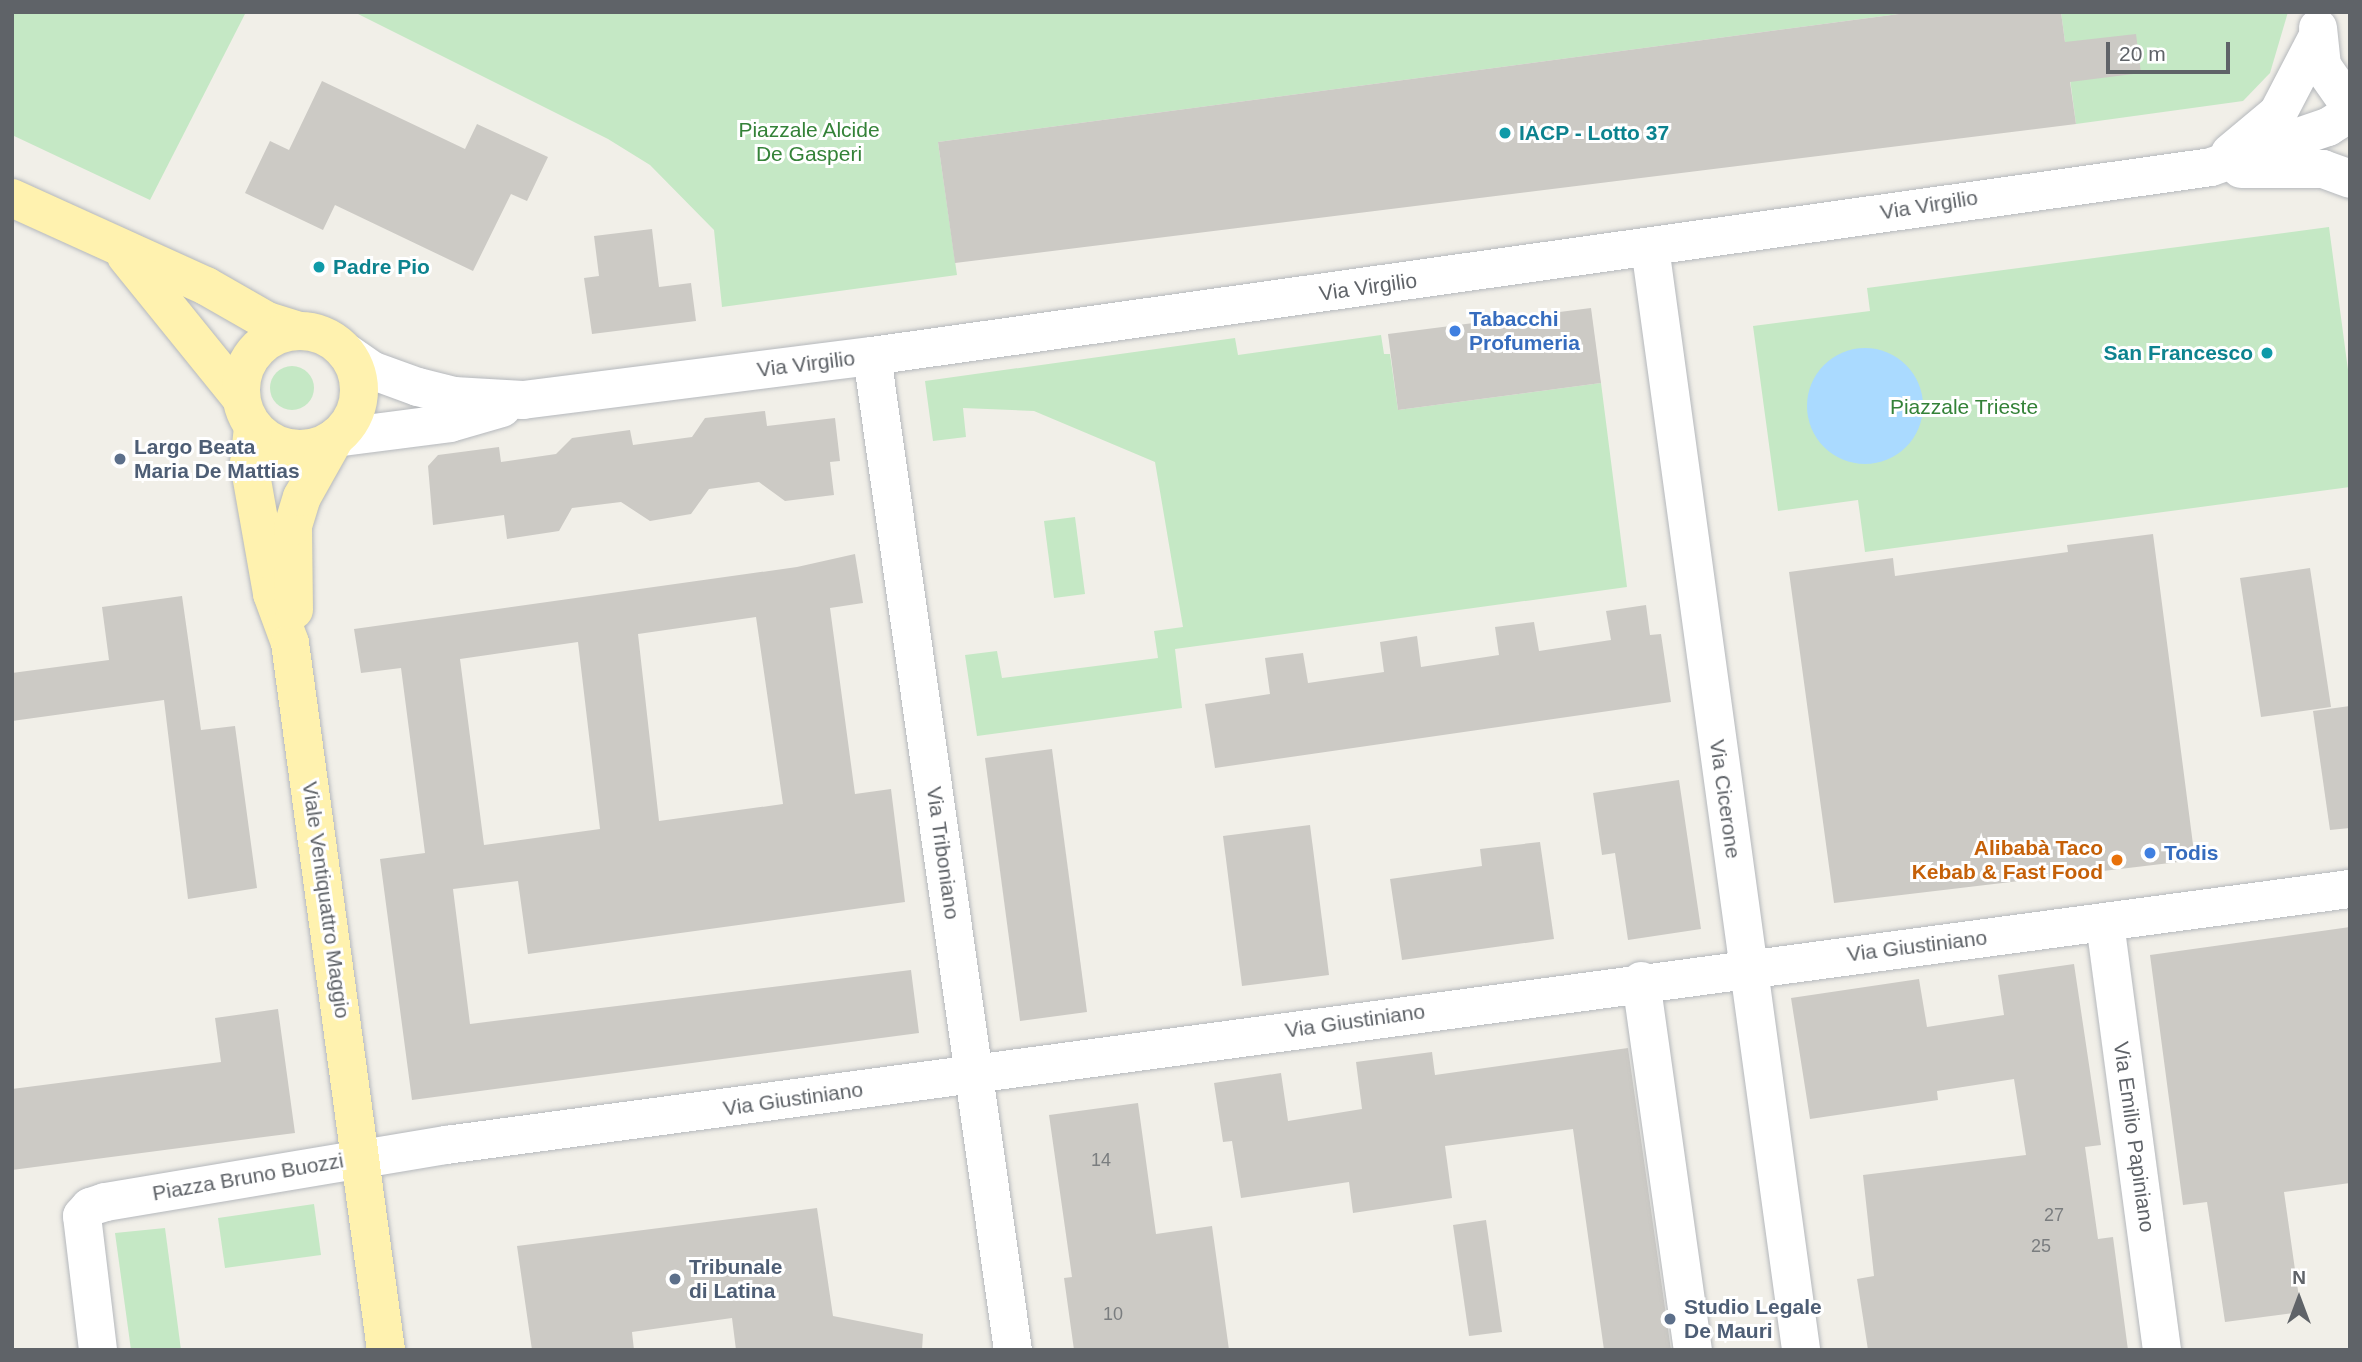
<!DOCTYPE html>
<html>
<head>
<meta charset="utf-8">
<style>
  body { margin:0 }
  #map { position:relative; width:2362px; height:1362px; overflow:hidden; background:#f1efe8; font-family:Arial,sans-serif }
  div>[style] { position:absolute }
  .green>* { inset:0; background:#c5e8c5 }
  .round { border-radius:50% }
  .water>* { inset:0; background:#aadaff }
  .building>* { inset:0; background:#cccac5 }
  .roads { filter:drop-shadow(0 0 2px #b5b8bc) drop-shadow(0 0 2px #b5b8bc) }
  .minor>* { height:38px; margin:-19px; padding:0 19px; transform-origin:19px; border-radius:19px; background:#fff }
  .major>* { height:38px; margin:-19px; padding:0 19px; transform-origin:19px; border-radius:19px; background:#fff2af }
  .major>.ring { margin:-19px; padding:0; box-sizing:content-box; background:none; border:38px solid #fff2af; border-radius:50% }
  .dots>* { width:19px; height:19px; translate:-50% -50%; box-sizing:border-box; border:4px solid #fff; border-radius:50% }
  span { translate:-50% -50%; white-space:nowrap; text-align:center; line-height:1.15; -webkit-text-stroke:6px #fff; paint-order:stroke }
  .number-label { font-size:18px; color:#7a7d7f }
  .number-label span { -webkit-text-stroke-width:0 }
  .park-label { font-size:21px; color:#348238 }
  .culture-label { font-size:21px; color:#0d838f; font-weight:700 }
  .left { translate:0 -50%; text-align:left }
  .right { translate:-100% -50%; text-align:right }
  .street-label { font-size:21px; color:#5f6368 }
  .shop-label { font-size:21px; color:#366cbe; font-weight:700 }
  .service-label { font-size:21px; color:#4e5e75; font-weight:700 }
  .food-label { font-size:21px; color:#c56008; font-weight:700 }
  .frame { position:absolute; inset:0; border:14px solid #5f6368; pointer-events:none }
  .north { position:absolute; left:2264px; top:1264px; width:70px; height:70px; -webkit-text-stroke:5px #fff; paint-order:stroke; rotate:0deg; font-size:19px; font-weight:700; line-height:28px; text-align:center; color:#5f6368 }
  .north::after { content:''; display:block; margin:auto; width:24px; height:32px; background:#5f6368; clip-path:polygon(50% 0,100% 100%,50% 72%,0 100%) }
  .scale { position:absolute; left:2106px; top:42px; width:124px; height:32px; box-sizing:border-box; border:4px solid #5f6368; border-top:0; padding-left:9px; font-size:21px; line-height:24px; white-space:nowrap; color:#5f6368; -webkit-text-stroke:5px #fff; paint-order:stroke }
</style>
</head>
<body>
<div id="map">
  <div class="green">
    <div style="clip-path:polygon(12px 12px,246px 12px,150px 200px,12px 135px)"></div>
    <div style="clip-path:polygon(354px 12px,1914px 12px,938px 142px,957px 275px,722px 307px,714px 230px,650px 165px,608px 139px)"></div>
    <div style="clip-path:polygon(2061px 12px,2288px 12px,2270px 73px,2243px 101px,2076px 124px)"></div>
    <div style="clip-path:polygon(2329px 227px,2350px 385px,2350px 487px,1865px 552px,1858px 500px,1778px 511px,1753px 326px,1870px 311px,1867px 288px)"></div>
    <div style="clip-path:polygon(1381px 335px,1384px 354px,1390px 354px,1398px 410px,1601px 383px,1627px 587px,1175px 649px,1182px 708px,977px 736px,965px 655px,997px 651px,1002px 678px,1158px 658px,1154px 631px,1183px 627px,1155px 462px,1034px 411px,963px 408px,966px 437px,933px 441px,925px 381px,1235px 338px,1238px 355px)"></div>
    <div class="round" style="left:270px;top:366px;width:44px;height:44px"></div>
    <div style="clip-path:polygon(1075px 517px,1085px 594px,1054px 598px,1044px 521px)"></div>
    <div style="clip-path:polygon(314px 1204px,321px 1255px,225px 1268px,218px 1218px)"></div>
    <div style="clip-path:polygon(165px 1228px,181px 1350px,131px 1350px,115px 1233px)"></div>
  </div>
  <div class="water">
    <div class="round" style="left:1807px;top:348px;width:116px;height:116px"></div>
  </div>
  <div class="building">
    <div style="clip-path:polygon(1914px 12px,2061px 12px,2065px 42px,2136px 34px,2141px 73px,2070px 82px,2076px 124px,955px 263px,938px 142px)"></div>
    <div style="clip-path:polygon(322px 81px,465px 149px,477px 124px,548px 157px,527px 201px,511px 194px,473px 271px,335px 205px,323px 230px,245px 193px,270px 141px,289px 150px)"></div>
    <div style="clip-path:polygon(652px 229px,659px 287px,691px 283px,696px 321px,592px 334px,584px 278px,599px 276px,594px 236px)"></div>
    <div style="clip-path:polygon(1591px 308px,1601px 383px,1398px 410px,1388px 334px)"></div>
    <div style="clip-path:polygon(765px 411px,767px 426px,835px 418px,840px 461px,830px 462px,834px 495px,785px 501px,759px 482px,709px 489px,691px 514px,650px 521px,621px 502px,572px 508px,559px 531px,507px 539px,504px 515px,433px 525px,428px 466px,438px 455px,499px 447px,501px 462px,556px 454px,572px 438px,630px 430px,633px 445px,692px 437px,705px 418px)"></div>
    <div style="clip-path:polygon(2153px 534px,2195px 860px,1834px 903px,1789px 572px,1893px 558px,1895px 576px,2068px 552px,2067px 545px)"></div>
    <div style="clip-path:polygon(evenodd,855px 554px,863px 603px,830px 608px,855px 794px,891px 789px,905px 902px,528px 954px,518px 881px,453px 889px,470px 1024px,911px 970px,919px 1033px,412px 1100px,380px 859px,425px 853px,401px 668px,361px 673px,354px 629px,797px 567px,855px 554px,756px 617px,783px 804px,659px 821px,638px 634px,756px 617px,855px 554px,578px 642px,600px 829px,484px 845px,460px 659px,578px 642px)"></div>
    <div style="clip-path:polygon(2310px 568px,2331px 707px,2261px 717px,2240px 578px)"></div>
    <div style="clip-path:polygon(182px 596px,201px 730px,235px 726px,257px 888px,188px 899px,164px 700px,12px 721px,12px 673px,109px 660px,102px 607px)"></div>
    <div style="clip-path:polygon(1646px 605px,1650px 635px,1661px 634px,1671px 702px,1215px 768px,1205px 704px,1270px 694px,1265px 658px,1303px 653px,1308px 683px,1384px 672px,1380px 642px,1417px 636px,1421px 667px,1499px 655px,1495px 627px,1534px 622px,1539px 651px,1611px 640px,1606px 611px)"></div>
    <div style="clip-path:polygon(2350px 706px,2350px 828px,2330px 830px,2313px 711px)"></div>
    <div style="clip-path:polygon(1052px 749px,1087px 1012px,1020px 1021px,985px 758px)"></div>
    <div style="clip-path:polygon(1679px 780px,1701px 929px,1628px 940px,1615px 853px,1602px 855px,1593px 793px)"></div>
    <div style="clip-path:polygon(1310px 825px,1329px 975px,1242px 986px,1223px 836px)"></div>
    <div style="clip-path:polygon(1540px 842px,1554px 939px,1402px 960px,1390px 879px,1482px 866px,1480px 849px)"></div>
    <div style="clip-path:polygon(2350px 927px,2350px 1183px,2284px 1192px,2301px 1312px,2225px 1322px,2207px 1202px,2183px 1205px,2150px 955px)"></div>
    <div style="clip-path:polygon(2074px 964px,2101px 1145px,2085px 1147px,2098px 1239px,2113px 1237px,2128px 1350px,1868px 1350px,1857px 1279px,1874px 1276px,1863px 1175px,2026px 1155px,2014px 1079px,1937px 1091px,1938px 1100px,1810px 1119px,1791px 998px,1919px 979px,1927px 1027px,2004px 1015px,1998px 975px)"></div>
    <div style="clip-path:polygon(278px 1009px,295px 1133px,12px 1170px,12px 1089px,221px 1062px,215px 1018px)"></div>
    <div style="clip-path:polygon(1628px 1048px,1671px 1350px,1604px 1350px,1573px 1129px,1445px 1146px,1452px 1198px,1353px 1213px,1349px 1182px,1241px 1198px,1232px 1141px,1223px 1142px,1214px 1083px,1281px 1073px,1288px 1121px,1362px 1109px,1356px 1062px,1432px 1052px,1435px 1075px)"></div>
    <div style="clip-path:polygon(1138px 1103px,1156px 1234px,1212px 1226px,1229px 1350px,1074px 1350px,1064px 1278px,1072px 1277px,1049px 1115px)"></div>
    <div style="clip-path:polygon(817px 1208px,833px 1316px,923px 1334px,922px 1350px,736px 1350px,732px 1318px,632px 1332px,634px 1350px,532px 1350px,517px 1246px)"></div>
    <div style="clip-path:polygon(1486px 1220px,1502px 1332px,1469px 1336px,1453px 1225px)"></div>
  </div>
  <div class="roads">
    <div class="minor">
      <div style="left:2318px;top:28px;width:38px;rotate:84deg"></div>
      <div style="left:2322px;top:66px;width:49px;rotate:55deg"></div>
      <div style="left:2230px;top:153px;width:62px;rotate:-39.8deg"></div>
      <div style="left:2278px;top:113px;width:85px;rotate:-62.5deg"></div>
      <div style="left:2241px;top:169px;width:82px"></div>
      <div style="left:2323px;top:169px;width:29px;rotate:20deg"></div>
      <div style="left:1650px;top:247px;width:1113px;rotate:82.2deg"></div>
      <div style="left:347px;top:353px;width:29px;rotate:35deg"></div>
      <div style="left:371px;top:370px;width:50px;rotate:19.9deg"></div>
      <div style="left:418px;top:387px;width:37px;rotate:14deg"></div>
      <div style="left:454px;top:396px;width:69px;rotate:3.3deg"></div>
      <div style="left:523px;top:400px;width:352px;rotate:-7.2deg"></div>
      <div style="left:872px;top:356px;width:1352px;rotate:-8.03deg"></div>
      <div style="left:2211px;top:167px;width:124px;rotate:-18.9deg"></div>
      <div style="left:2328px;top:127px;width:26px;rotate:-32deg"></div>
      <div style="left:872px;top:356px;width:1004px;rotate:81.93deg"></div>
      <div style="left:335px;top:438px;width:116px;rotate:-7.4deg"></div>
      <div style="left:450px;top:423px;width:54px;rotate:-16.1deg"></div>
      <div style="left:2105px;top:923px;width:431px;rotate:82.4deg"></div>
      <div style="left:1641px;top:981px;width:373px;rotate:82deg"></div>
      <div style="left:98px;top:1350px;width:135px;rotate:-96.8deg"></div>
      <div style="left:82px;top:1216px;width:12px;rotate:-48deg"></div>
      <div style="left:90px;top:1207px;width:16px;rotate:-18deg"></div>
      <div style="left:105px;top:1202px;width:346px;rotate:-9.5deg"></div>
      <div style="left:446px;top:1145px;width:1921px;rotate:-7.66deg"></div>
    </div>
    <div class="major">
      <div style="left:12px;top:198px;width:213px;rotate:24.4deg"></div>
      <div style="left:206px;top:286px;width:70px;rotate:29.8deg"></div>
      <div style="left:267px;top:321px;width:31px;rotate:17deg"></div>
      <div style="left:126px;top:256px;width:183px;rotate:51deg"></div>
      <div class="ring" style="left:241px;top:331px;width:80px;height:80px"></div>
      <div style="left:253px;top:427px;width:36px;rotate:96deg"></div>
      <div style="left:249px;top:463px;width:133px;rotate:80deg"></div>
      <div style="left:272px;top:594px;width:52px;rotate:69.8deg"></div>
      <div style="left:290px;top:643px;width:713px;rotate:82.27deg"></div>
      <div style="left:294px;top:610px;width:84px;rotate:-90.7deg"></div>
      <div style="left:293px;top:526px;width:30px;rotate:-73deg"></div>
      <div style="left:302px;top:497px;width:68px;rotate:-60.8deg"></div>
    </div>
  </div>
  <div class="dots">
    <div style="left:1505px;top:133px;background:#0f9aa8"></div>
    <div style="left:319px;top:267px;background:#0f9aa8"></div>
    <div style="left:1455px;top:331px;background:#3f7fe0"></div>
    <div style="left:2267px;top:353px;background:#0f9aa8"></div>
    <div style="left:120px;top:459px;background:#5c6f8a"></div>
    <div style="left:2150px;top:853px;background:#3f7fe0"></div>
    <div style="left:2117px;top:860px;background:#e8710a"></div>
    <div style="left:675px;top:1279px;background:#5c6f8a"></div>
    <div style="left:1670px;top:1319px;background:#5c6f8a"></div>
  </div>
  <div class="number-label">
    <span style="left:1101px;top:1160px">14</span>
    <span style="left:2054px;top:1215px">27</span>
    <span style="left:2041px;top:1246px">25</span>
    <span style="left:1113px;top:1314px">10</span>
  </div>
  <div class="park-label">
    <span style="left:809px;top:142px">Piazzale Alcide<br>De Gasperi</span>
    <span style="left:1964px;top:407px">Piazzale Trieste</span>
  </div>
  <div class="culture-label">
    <span class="left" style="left:1519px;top:133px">IACP - Lotto 37</span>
    <span class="left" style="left:333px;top:267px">Padre Pio</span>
    <span class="right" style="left:2253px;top:353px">San Francesco</span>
  </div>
  <div class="street-label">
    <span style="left:1929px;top:205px;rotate:-9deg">Via Virgilio</span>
    <span style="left:1368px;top:287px;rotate:-8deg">Via Virgilio</span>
    <span style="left:806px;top:364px;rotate:-7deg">Via Virgilio</span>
    <span style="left:1725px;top:799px;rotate:82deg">Via Cicerone</span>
    <span style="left:943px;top:853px;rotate:82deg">Via Triboniano</span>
    <span style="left:326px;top:900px;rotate:82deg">Viale Ventiquattro Maggio</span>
    <span style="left:1917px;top:946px;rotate:-7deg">Via Giustiniano</span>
    <span style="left:1355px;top:1021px;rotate:-8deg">Via Giustiniano</span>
    <span style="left:793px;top:1099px;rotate:-8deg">Via Giustiniano</span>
    <span style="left:2134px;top:1137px;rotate:82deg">Via Emilio Papiniano</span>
    <span style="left:248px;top:1177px;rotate:-10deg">Piazza Bruno Buozzi</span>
  </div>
  <div class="shop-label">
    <span class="left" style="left:1469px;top:331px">Tabacchi<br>Profumeria</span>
    <span class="left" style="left:2164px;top:853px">Todis</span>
  </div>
  <div class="service-label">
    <span class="left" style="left:134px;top:459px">Largo Beata<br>Maria De Mattias</span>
    <span class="left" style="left:689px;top:1279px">Tribunale<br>di Latina</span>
    <span class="left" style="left:1684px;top:1319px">Studio Legale<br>De Mauri</span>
  </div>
  <div class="food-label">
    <span class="right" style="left:2103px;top:860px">Alibabà Taco<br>Kebab &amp; Fast Food</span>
  </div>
  <div class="frame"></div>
  <div class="north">N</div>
  <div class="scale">20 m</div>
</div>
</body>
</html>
